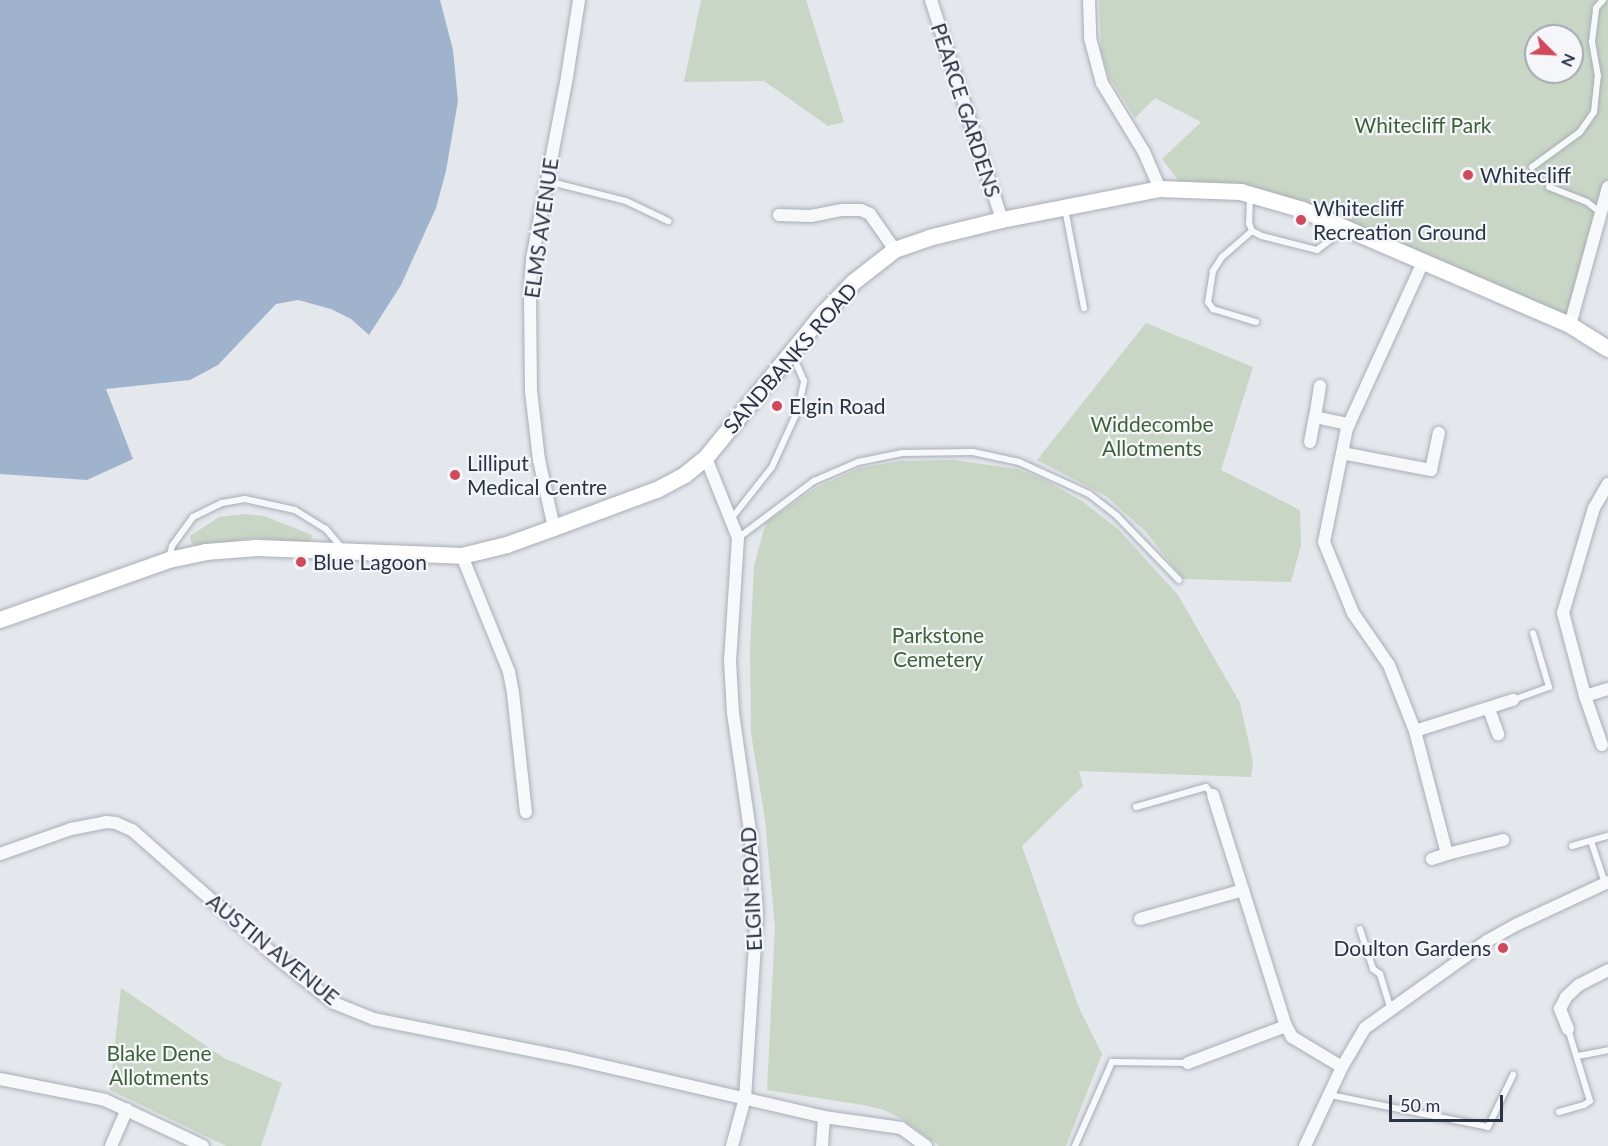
<!DOCTYPE html>
<html>
<head>
<meta charset="utf-8">
<style>
  body { margin:0 }
  #map { position:relative; width:1608px; height:1146px; overflow:hidden; background:#e4e7ec; font-family:Lato,sans-serif }
  div>[style] { position:absolute }
  .green>* { inset:0; background:#c9d6c5 }
  .water>* { inset:0; background:#9fb4cc }
  .roads { filter:drop-shadow(0 0 2px #a9aeb7) drop-shadow(0 0 2px #a9aeb7) }
  .service>* { height:6px; margin:-3px; padding:0 3px; transform-origin:3px; border-radius:3px; background:#f7f8fa }
  .minor>* { height:12px; margin:-6px; padding:0 6px; transform-origin:6px; border-radius:6px; background:#f7f8fa }
  .secondary>* { height:16px; margin:-8px; padding:0 8px; transform-origin:8px; border-radius:8px; background:#fff }
  .dots>* { width:16px; height:16px; translate:-50% -50%; box-sizing:border-box; border:3px solid #f4f6f9; border-radius:50% }
  span { translate:-50% -50%; white-space:nowrap; text-align:center; line-height:1.15; -webkit-text-stroke:4.5px #f4f6f9; paint-order:stroke }
  .street-label { font-size:21px; color:#2b3445 }
  .park-label { font-size:21px; color:#3f6138 }
  .poi-label { font-size:21px; color:#2b3445 }
  .left { translate:0 -50%; text-align:left }
  .right { translate:-100% -50%; text-align:right }
  .north { position:absolute; left:1524px; top:24px; width:60px; height:60px; box-sizing:border-box; background:#f4f6f9; border:2px solid #a4a8b1; border-radius:50%; rotate:114deg; font-size:16px; font-weight:700; line-height:24px; text-align:center; color:#2b3445 }
  .north::after { content:''; display:block; margin:auto; width:21px; height:27px; background:#d1495b; clip-path:polygon(50% 0,100% 100%,50% 72%,0 100%) }
  .scale { position:absolute; left:1389px; top:1095px; width:114px; height:27px; box-sizing:border-box; border:3px solid #2b3445; border-top:0; padding-left:8px; font-size:18px; line-height:21px; white-space:nowrap; color:#2b3445; -webkit-text-stroke:4px #f4f6f9; paint-order:stroke }
</style>
</head>
<body>
<div id="map">
  <div class="green">
    <div style="clip-path:polygon(701px 0,806px 0,844px 122px,828px 126px,764px 81px,684px 82px)"></div>
    <div style="clip-path:polygon(evenodd,1099px 0,1608px 0,1608px 187px,1570px 325px,1303px 210px,1185px 189px,1162px 159px,1201px 122px,1155px 98px,1135px 118px,1109px 77px,1101px 52px,1099px 0,1536px 36px,1572px 36px,1572px 72px,1536px 72px,1536px 36px)"></div>
    <div style="clip-path:polygon(1146px 323px,1253px 367px,1221px 470px,1300px 510px,1301px 545px,1291px 582px,1183px 579px,1146px 532px,1106px 496px,1037px 460px)"></div>
    <div style="clip-path:polygon(954px 460px,1017px 469px,1043px 479px,1082px 501px,1119px 530px,1178px 595px,1240px 703px,1253px 762px,1251px 777px,1079px 771px,1083px 786px,1022px 846px,1079px 1008px,1102px 1054px,1066px 1146px,939px 1146px,902px 1119px,884px 1110px,863px 1105px,767px 1090px,775px 927px,765px 820px,751px 733px,750px 649px,754px 566px,766px 522px,817px 487px,860px 468px,900px 461px)"></div>
    <div style="clip-path:polygon(244px 514px,264px 516px,312px 535px,311px 540px,303px 542px,253px 538px,196px 547px,191px 542px,190px 536px,219px 517px)"></div>
    <div style="clip-path:polygon(121px 988px,224px 1058px,282px 1083px,261px 1146px,226px 1146px,110px 1090px)"></div>
  </div>
  <div class="water">
    <div style="clip-path:polygon(0 0,440px 0,453px 50px,458px 101px,446px 171px,436px 208px,401px 285px,369px 335px,351px 319px,331px 309px,298px 300px,276px 304px,218px 365px,190px 380px,106px 389px,133px 459px,87px 480px,0 474px)"></div>
  </div>
  <div class="roads">
    <div class="service">
      <div style="left:1532px;top:167px;width:59px;rotate:-36.1deg"></div>
      <div style="left:1580px;top:132px;width:24px;rotate:-55deg"></div>
      <div style="left:1594px;top:112px;width:36px;rotate:-84deg"></div>
      <div style="left:1598px;top:76px;width:35px;rotate:-100deg"></div>
      <div style="left:1592px;top:42px;width:34px;rotate:-83deg"></div>
      <div style="left:1596px;top:8px;width:11px;rotate:-49deg"></div>
      <div style="left:547px;top:181px;width:81px;rotate:14.2deg"></div>
      <div style="left:626px;top:201px;width:47px;rotate:25.5deg"></div>
      <div style="left:1549px;top:187px;width:41px;rotate:21.5deg"></div>
      <div style="left:1587px;top:202px;width:16px;rotate:38deg"></div>
      <div style="left:1250px;top:197px;width:26px;rotate:92deg"></div>
      <div style="left:1249px;top:223px;width:9px;rotate:69deg"></div>
      <div style="left:1252px;top:231px;width:11px;rotate:27deg"></div>
      <div style="left:1262px;top:236px;width:57px;rotate:14.3deg"></div>
      <div style="left:1317px;top:250px;width:34px;rotate:-37deg"></div>
      <div style="left:1065px;top:209px;width:101px;rotate:79.1deg"></div>
      <div style="left:1252px;top:231px;width:40px;rotate:139deg"></div>
      <div style="left:1222px;top:257px;width:17px;rotate:123deg"></div>
      <div style="left:1213px;top:271px;width:31px;rotate:99deg"></div>
      <div style="left:1208px;top:302px;width:9px;rotate:54deg"></div>
      <div style="left:1213px;top:309px;width:45px;rotate:16.8deg"></div>
      <div style="left:731px;top:519px;width:66px;rotate:-51.7deg"></div>
      <div style="left:772px;top:467px;width:63px;rotate:-65.5deg"></div>
      <div style="left:798px;top:410px;width:30px;rotate:-78deg"></div>
      <div style="left:804px;top:381px;width:27px;rotate:-114deg"></div>
      <div style="left:738px;top:538px;width:95px;rotate:-36.9deg"></div>
      <div style="left:814px;top:481px;width:48px;rotate:-23.4deg"></div>
      <div style="left:858px;top:462px;width:45px;rotate:-11.6deg"></div>
      <div style="left:902px;top:453px;width:71px;rotate:-0.8deg"></div>
      <div style="left:973px;top:452px;width:47px;rotate:12.3deg"></div>
      <div style="left:1019px;top:462px;width:77px;rotate:24.6deg"></div>
      <div style="left:1089px;top:494px;width:36px;rotate:38deg"></div>
      <div style="left:1117px;top:516px;width:89px;rotate:45.9deg"></div>
      <div style="left:169px;top:559px;width:13px;rotate:-77deg"></div>
      <div style="left:172px;top:546px;width:36px;rotate:-54deg"></div>
      <div style="left:193px;top:517px;width:32px;rotate:-26deg"></div>
      <div style="left:222px;top:503px;width:23px;rotate:-10deg"></div>
      <div style="left:245px;top:499px;width:51px;rotate:12.4deg"></div>
      <div style="left:295px;top:510px;width:36px;rotate:32deg"></div>
      <div style="left:326px;top:529px;width:25px;rotate:50deg"></div>
      <div style="left:1513px;top:700px;width:38px;rotate:-20deg"></div>
      <div style="left:1549px;top:687px;width:56px;rotate:-106.5deg"></div>
      <div style="left:1136px;top:807px;width:73px;rotate:-15.9deg"></div>
      <div style="left:1206px;top:787px;width:11px;rotate:49deg"></div>
      <div style="left:1591px;top:841px;width:44px;rotate:71.6deg"></div>
      <div style="left:1572px;top:846px;width:37px;rotate:-16deg"></div>
      <div style="left:1360px;top:929px;width:42px;rotate:72deg"></div>
      <div style="left:1373px;top:969px;width:9px;rotate:36deg"></div>
      <div style="left:1380px;top:974px;width:38px;rotate:73deg"></div>
      <div style="left:1578px;top:1056px;width:31px;rotate:-11deg"></div>
      <div style="left:1330px;top:1095px;width:161px;rotate:11.4deg"></div>
      <div style="left:1488px;top:1127px;width:58px;rotate:-64.3deg"></div>
      <div style="left:1559px;top:1112px;width:26px;rotate:-16deg"></div>
      <div style="left:1584px;top:1105px;width:7px;rotate:-34deg"></div>
      <div style="left:1590px;top:1101px;width:75px;rotate:-107deg"></div>
      <div style="left:1075px;top:1146px;width:92px;rotate:-66.2deg"></div>
      <div style="left:1112px;top:1062px;width:76px;rotate:0.8deg"></div>
    </div>
    <div class="minor">
      <div style="left:931px;top:0;width:231px;rotate:72.1deg"></div>
      <div style="left:1089px;top:0;width:38px;rotate:88deg"></div>
      <div style="left:1090px;top:38px;width:47px;rotate:75.1deg"></div>
      <div style="left:1102px;top:83px;width:81px;rotate:58.7deg"></div>
      <div style="left:1144px;top:152px;width:40px;rotate:66.6deg"></div>
      <div style="left:779px;top:215px;width:32px;rotate:2deg"></div>
      <div style="left:811px;top:216px;width:33px;rotate:-11deg"></div>
      <div style="left:843px;top:210px;width:18px"></div>
      <div style="left:861px;top:210px;width:10px;rotate:24deg"></div>
      <div style="left:870px;top:214px;width:44px;rotate:55.2deg"></div>
      <div style="left:1424px;top:260px;width:185px;rotate:114.6deg"></div>
      <div style="left:1347px;top:428px;width:116px;rotate:101.4deg"></div>
      <div style="left:1324px;top:542px;width:77px;rotate:67.8deg"></div>
      <div style="left:1353px;top:613px;width:63px;rotate:55.3deg"></div>
      <div style="left:1389px;top:665px;width:71px;rotate:68.5deg"></div>
      <div style="left:1415px;top:731px;width:127px;rotate:75.4deg"></div>
      <div style="left:1447px;top:854px;width:16px;rotate:162deg"></div>
      <div style="left:1570px;top:325px;width:143px;rotate:-74.6deg"></div>
      <div style="left:1320px;top:386px;width:31px;rotate:99deg"></div>
      <div style="left:1315px;top:417px;width:35px;rotate:12deg"></div>
      <div style="left:1310px;top:442px;width:25px;rotate:-79deg"></div>
      <div style="left:1342px;top:453px;width:91px;rotate:10.8deg"></div>
      <div style="left:1431px;top:470px;width:38px;rotate:-78deg"></div>
      <div style="left:706px;top:458px;width:86px;rotate:68.2deg"></div>
      <div style="left:738px;top:538px;width:123px;rotate:93.7deg"></div>
      <div style="left:730px;top:661px;width:52px;rotate:86.7deg"></div>
      <div style="left:733px;top:713px;width:126px;rotate:81.8deg"></div>
      <div style="left:751px;top:838px;width:75px;rotate:85.4deg"></div>
      <div style="left:757px;top:913px;width:185px;rotate:93.7deg"></div>
      <div style="left:745px;top:1098px;width:50px;rotate:105.2deg"></div>
      <div style="left:554px;top:528px;width:70px;rotate:-102.4deg"></div>
      <div style="left:539px;top:460px;width:69px;rotate:-96.6deg"></div>
      <div style="left:531px;top:391px;width:102px;rotate:-90.6deg"></div>
      <div style="left:530px;top:289px;width:30px;rotate:-86deg"></div>
      <div style="left:532px;top:259px;width:185px;rotate:-79.1deg"></div>
      <div style="left:567px;top:77px;width:78px;rotate:-81.1deg"></div>
      <div style="left:462px;top:556px;width:125px;rotate:67.9deg"></div>
      <div style="left:509px;top:672px;width:21px;rotate:79deg"></div>
      <div style="left:513px;top:693px;width:120px;rotate:83.8deg"></div>
      <div style="left:1585px;top:696px;width:24px;rotate:-17deg"></div>
      <div style="left:1489px;top:709px;width:27px;rotate:70deg"></div>
      <div style="left:1415px;top:731px;width:103px;rotate:-17.6deg"></div>
      <div style="left:1602px;top:745px;width:52px;rotate:-109.1deg"></div>
      <div style="left:1585px;top:696px;width:86px;rotate:-104.8deg"></div>
      <div style="left:1563px;top:613px;width:109px;rotate:-73.6deg"></div>
      <div style="left:1594px;top:508px;width:28px;rotate:-60deg"></div>
      <div style="left:1213px;top:795px;width:242px;rotate:72.5deg"></div>
      <div style="left:1286px;top:1026px;width:13px;rotate:61deg"></div>
      <div style="left:1292px;top:1037px;width:58px;rotate:31deg"></div>
      <div style="left:0;top:854px;width:75px;rotate:-19.4deg"></div>
      <div style="left:71px;top:829px;width:36px;rotate:-11deg"></div>
      <div style="left:106px;top:822px;width:10px;rotate:6deg"></div>
      <div style="left:116px;top:823px;width:17px;rotate:24deg"></div>
      <div style="left:132px;top:830px;width:191px;rotate:41.4deg"></div>
      <div style="left:275px;top:956px;width:75px;rotate:38.5deg"></div>
      <div style="left:334px;top:1003px;width:43px;rotate:21.8deg"></div>
      <div style="left:374px;top:1019px;width:195px;rotate:11.3deg"></div>
      <div style="left:565px;top:1057px;width:266px;rotate:13deg"></div>
      <div style="left:824px;top:1117px;width:78px;rotate:8.1deg"></div>
      <div style="left:901px;top:1128px;width:31px;rotate:36deg"></div>
      <div style="left:1447px;top:854px;width:58px;rotate:-14deg"></div>
      <div style="left:1140px;top:919px;width:107px;rotate:-15.7deg"></div>
      <div style="left:1568px;top:1029px;width:22px;rotate:-112deg"></div>
      <div style="left:1560px;top:1009px;width:13px;rotate:-63deg"></div>
      <div style="left:1566px;top:997px;width:18px;rotate:-43deg"></div>
      <div style="left:1579px;top:985px;width:33px;rotate:-27deg"></div>
      <div style="left:1188px;top:1063px;width:105px;rotate:-20.7deg"></div>
      <div style="left:0;top:1079px;width:107px;rotate:11.3deg"></div>
      <div style="left:105px;top:1100px;width:108px;rotate:25.1deg"></div>
      <div style="left:111px;top:1146px;width:40px;rotate:-66.6deg"></div>
      <div style="left:822px;top:1146px;width:29px;rotate:-86deg"></div>
      <div style="left:1305px;top:1146px;width:87px;rotate:-64.9deg"></div>
      <div style="left:1342px;top:1067px;width:45px;rotate:-59.5deg"></div>
      <div style="left:1365px;top:1028px;width:150px;rotate:-35.5deg"></div>
      <div style="left:1487px;top:941px;width:35px;rotate:-29deg"></div>
      <div style="left:1518px;top:924px;width:99px;rotate:-25deg"></div>
    </div>
    <div class="secondary">
      <div style="left:0;top:620px;width:179px;rotate:-19.5deg"></div>
      <div style="left:169px;top:560px;width:38px;rotate:-12deg"></div>
      <div style="left:206px;top:552px;width:51px;rotate:-4.5deg"></div>
      <div style="left:257px;top:548px;width:205px;rotate:2.2deg"></div>
      <div style="left:462px;top:556px;width:46px;rotate:-13.7deg"></div>
      <div style="left:507px;top:545px;width:50px;rotate:-19.9deg"></div>
      <div style="left:554px;top:528px;width:110px;rotate:-20.3deg"></div>
      <div style="left:657px;top:490px;width:32px;rotate:-28deg"></div>
      <div style="left:685px;top:475px;width:27px;rotate:-39deg"></div>
      <div style="left:706px;top:458px;width:187px;rotate:-50.9deg"></div>
      <div style="left:824px;top:313px;width:43px;rotate:-45.9deg"></div>
      <div style="left:854px;top:282px;width:52px;rotate:-38deg"></div>
      <div style="left:895px;top:250px;width:36px;rotate:-19deg"></div>
      <div style="left:929px;top:238px;width:75px;rotate:-13.9deg"></div>
      <div style="left:1002px;top:220px;width:161px;rotate:-11.1deg"></div>
      <div style="left:1160px;top:189px;width:81px;rotate:2.1deg"></div>
      <div style="left:1241px;top:192px;width:65px;rotate:16.2deg"></div>
      <div style="left:1303px;top:210px;width:291px;rotate:23.3deg"></div>
      <div style="left:1570px;top:325px;width:45px;rotate:32.3deg"></div>
    </div>
  </div>
  <div class="dots">
    <div style="left:1468px;top:175px;background:#d1495b"></div>
    <div style="left:1301px;top:220px;background:#d1495b"></div>
    <div style="left:777px;top:406px;background:#d1495b"></div>
    <div style="left:455px;top:475px;background:#d1495b"></div>
    <div style="left:301px;top:562px;background:#d1495b"></div>
    <div style="left:1503px;top:948px;background:#d1495b"></div>
  </div>
  <div class="street-label">
    <span style="left:966px;top:110px;rotate:72deg">PEARCE GARDENS</span>
    <span style="left:541px;top:228px;rotate:-82deg">ELMS AVENUE</span>
    <span style="left:790px;top:358px;rotate:-49deg">SANDBANKS ROAD</span>
    <span style="left:751px;top:889px;rotate:-93deg">ELGIN ROAD</span>
    <span style="left:273px;top:949px;rotate:39deg">AUSTIN AVENUE</span>
  </div>
  <div class="park-label">
    <span style="left:1423px;top:125px">Whitecliff Park</span>
    <span style="left:1152px;top:436px">Widdecombe<br>Allotments</span>
    <span style="left:938px;top:647px">Parkstone<br>Cemetery</span>
    <span style="left:159px;top:1065px">Blake Dene<br>Allotments</span>
  </div>
  <div class="poi-label">
    <span class="left" style="left:1480px;top:175px">Whitecliff</span>
    <span class="left" style="left:1313px;top:220px">Whitecliff<br>Recreation Ground</span>
    <span class="left" style="left:789px;top:406px">Elgin Road</span>
    <span class="left" style="left:467px;top:475px">Lilliput<br>Medical Centre</span>
    <span class="left" style="left:313px;top:562px">Blue Lagoon</span>
    <span class="right" style="left:1491px;top:948px">Doulton Gardens</span>
  </div>
  <div class="north">N</div>
  <div class="scale">50 m</div>
</div>
</body>
</html>
